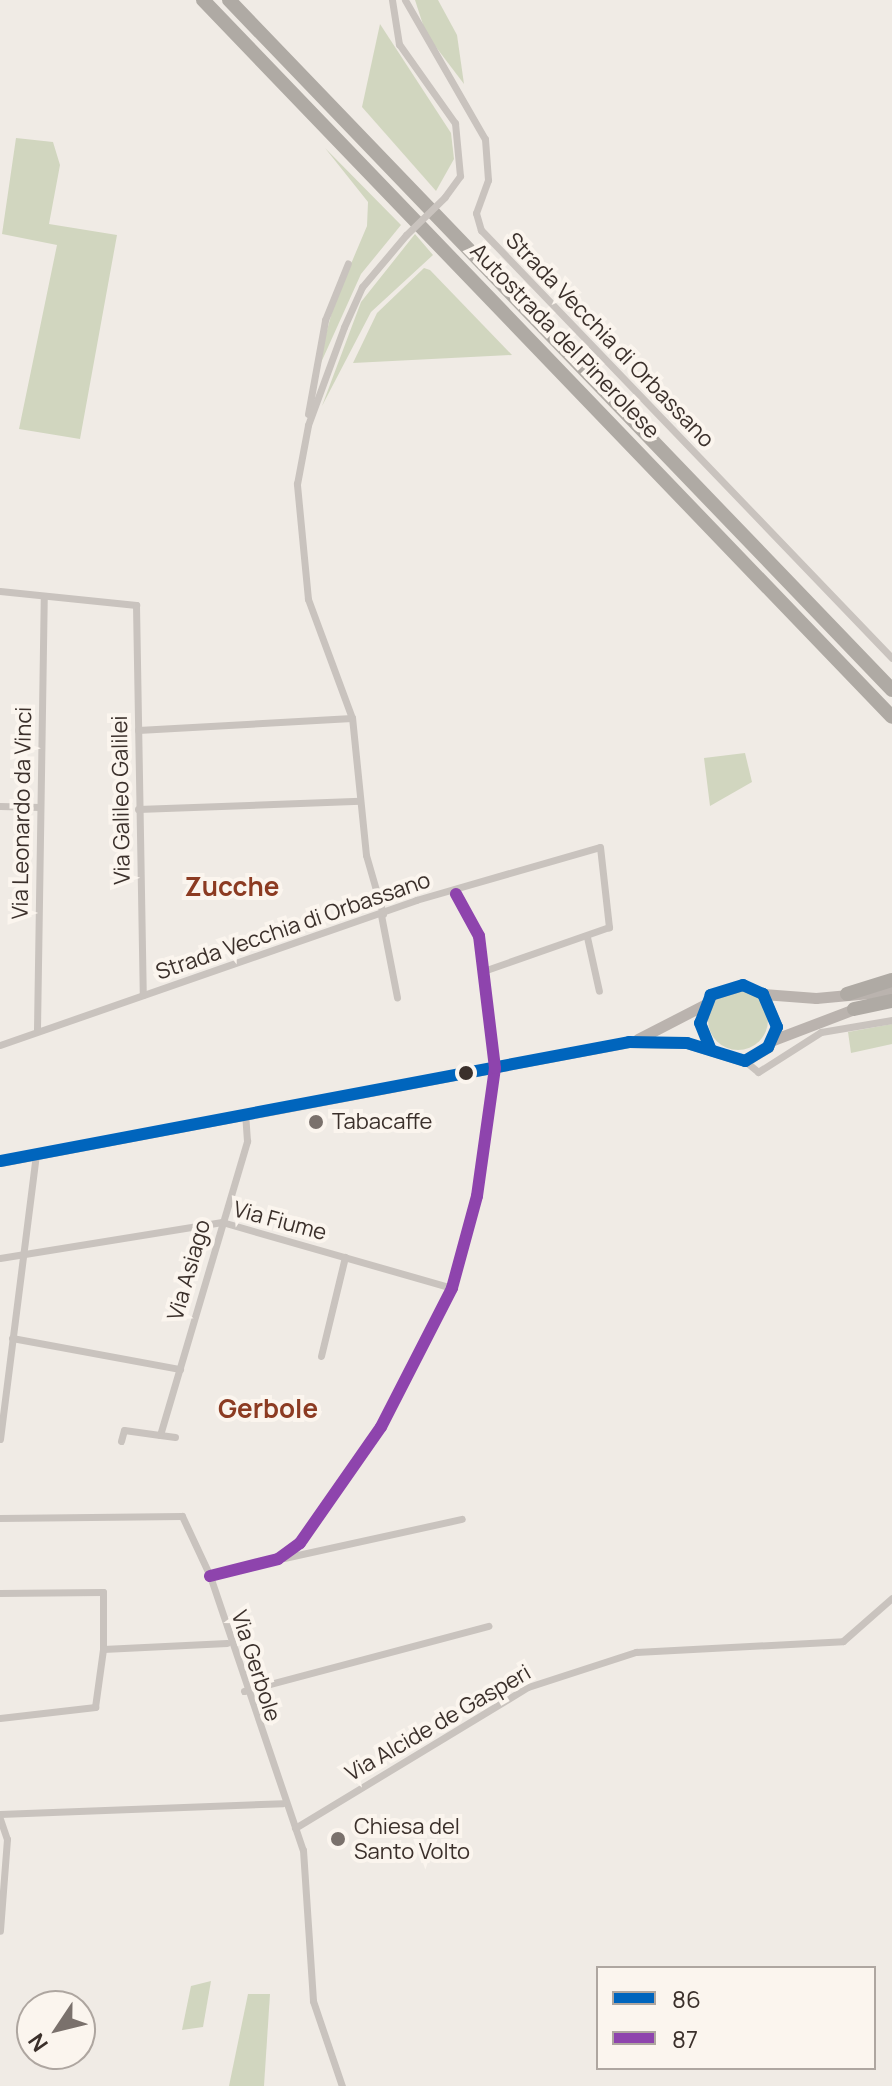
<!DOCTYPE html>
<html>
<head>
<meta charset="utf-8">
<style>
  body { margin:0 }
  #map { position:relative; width:892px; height:2086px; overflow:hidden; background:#f0ebe5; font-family:Manrope,sans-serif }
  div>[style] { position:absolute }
  .green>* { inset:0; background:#d1d6bf }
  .round { border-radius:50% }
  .minor>* { height:7px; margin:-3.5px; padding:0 3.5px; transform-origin:3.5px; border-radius:3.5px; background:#c9c3be }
  .secondary>* { height:11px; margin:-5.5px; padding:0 5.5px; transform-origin:5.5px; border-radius:5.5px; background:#bab3ae }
  .motorway>* { height:14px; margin:-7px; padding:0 7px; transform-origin:7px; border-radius:7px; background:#afaaa4 }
  .minor-bridge>* { height:7px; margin:-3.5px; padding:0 3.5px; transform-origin:3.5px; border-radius:3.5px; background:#c9c3be }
  .bus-1>* { height:12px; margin:-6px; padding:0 6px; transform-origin:6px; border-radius:6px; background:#0065bd }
  .bus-2>* { height:12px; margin:-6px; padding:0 6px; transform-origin:6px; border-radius:6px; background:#8e44ad }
  .dots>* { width:22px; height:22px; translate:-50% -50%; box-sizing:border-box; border:4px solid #fbf5ee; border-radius:50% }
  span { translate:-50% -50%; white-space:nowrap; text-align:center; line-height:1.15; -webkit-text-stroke:8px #fbf5ee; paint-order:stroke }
  .street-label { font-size:22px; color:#3b302b }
  .poi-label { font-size:22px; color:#3b302b }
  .left { translate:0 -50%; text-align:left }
  .quarter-label { font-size:26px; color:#8c3b22; font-weight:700 }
  .legend { position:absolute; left:596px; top:1966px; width:280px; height:104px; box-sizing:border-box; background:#fbf5ee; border:2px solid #aea6a0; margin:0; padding:10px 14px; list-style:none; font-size:24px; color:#3b302b }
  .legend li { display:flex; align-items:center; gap:16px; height:40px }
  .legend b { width:40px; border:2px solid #aea6a0 }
  .north { position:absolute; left:16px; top:1990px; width:80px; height:80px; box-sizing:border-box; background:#fbf5ee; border:2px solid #aea6a0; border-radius:50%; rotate:235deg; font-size:22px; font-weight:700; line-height:32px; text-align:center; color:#3b302b }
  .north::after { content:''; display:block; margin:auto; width:28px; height:36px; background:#7a716c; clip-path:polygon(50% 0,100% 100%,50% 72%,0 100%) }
</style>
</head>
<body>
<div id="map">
  <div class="green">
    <div style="clip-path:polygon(415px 0,438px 0,457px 35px,464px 84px,426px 34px)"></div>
    <div style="clip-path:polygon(380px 24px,451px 133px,454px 159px,436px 191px,362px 107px)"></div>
    <div style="clip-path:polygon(16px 138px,53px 142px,60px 165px,49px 224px,117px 235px,80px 439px,19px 429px,57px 245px,2px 234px)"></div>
    <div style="clip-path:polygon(325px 148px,401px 225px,361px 274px,315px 376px,334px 304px,367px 226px,368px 202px)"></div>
    <div style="clip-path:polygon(415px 234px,433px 255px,371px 312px,322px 406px,361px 302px)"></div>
    <div style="clip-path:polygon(424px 268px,430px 270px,512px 355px,353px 363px,377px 313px)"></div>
    <div style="clip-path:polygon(745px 753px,752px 782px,710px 806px,704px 758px)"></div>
    <div class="round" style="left:708px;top:990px;width:60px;height:60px"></div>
    <div style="clip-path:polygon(892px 1024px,892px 1044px,851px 1053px,848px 1032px)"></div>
    <div style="clip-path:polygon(211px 1981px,203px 2027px,182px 2030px,191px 1986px)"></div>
    <div style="clip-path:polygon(248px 1994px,270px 1994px,264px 2086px,229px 2086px)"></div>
  </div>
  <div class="minor">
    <div style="left:392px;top:0;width:45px;rotate:81deg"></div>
    <div style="left:399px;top:44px;width:97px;rotate:54.7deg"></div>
    <div style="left:455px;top:123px;width:53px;rotate:84.6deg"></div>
    <div style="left:460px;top:176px;width:26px;rotate:126deg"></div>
    <div style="left:405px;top:0;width:160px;rotate:60.1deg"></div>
    <div style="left:485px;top:139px;width:41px;rotate:85.8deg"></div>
    <div style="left:488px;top:180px;width:35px;rotate:110deg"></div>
    <div style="left:476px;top:213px;width:18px;rotate:74deg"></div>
    <div style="left:481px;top:230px;width:593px;rotate:46.16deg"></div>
    <div style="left:308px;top:414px;width:96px;rotate:-79.7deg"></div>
    <div style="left:325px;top:320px;width:61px;rotate:-68deg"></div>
    <div style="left:0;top:591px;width:137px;rotate:5.9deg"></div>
    <div style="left:136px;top:605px;width:390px;rotate:89deg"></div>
    <div style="left:138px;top:730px;width:214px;rotate:-3.2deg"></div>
    <div style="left:0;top:806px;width:40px;rotate:1.4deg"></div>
    <div style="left:138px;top:809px;width:222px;rotate:-2.1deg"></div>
    <div style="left:383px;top:914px;width:61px;rotate:-106.1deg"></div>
    <div style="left:366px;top:855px;width:138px;rotate:-95.8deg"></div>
    <div style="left:352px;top:718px;width:127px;rotate:-110.3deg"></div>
    <div style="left:308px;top:599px;width:116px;rotate:-95.5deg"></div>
    <div style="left:297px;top:484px;width:60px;rotate:-79.4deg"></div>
    <div style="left:308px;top:425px;width:104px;rotate:-69.8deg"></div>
    <div style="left:344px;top:327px;width:44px;rotate:-65.8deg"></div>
    <div style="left:362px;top:287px;width:68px;rotate:-49.8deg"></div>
    <div style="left:381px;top:915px;width:84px;rotate:79deg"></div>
    <div style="left:587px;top:937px;width:55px;rotate:77.5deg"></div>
    <div style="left:37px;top:1029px;width:431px;rotate:-89.1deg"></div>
    <div style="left:0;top:1045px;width:441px;rotate:-19.2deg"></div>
    <div style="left:416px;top:900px;width:191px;rotate:-16.1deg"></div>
    <div style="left:600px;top:847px;width:81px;rotate:83.6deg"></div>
    <div style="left:609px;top:927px;width:130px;rotate:160.7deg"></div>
    <div style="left:745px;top:1061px;width:17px;rotate:40deg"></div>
    <div style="left:758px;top:1072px;width:75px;rotate:-32.4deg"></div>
    <div style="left:821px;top:1032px;width:72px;rotate:-9.6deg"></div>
    <div style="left:0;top:1258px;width:225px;rotate:-9.2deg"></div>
    <div style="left:222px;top:1222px;width:239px;rotate:16deg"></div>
    <div style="left:12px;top:1338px;width:171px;rotate:10.5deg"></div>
    <div style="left:321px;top:1356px;width:102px;rotate:-76.4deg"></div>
    <div style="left:175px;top:1437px;width:15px;rotate:-172deg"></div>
    <div style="left:160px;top:1435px;width:307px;rotate:-73.5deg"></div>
    <div style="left:247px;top:1141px;width:26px;rotate:-94deg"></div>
    <div style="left:0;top:1439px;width:287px;rotate:-82.8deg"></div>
    <div style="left:121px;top:1441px;width:11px;rotate:-75deg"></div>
    <div style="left:124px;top:1430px;width:36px;rotate:8deg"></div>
    <div style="left:0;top:1518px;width:182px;rotate:-0.6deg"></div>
    <div style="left:182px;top:1516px;width:66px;rotate:65deg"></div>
    <div style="left:210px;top:1576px;width:289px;rotate:71.3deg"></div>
    <div style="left:303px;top:1850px;width:151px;rotate:86.2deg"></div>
    <div style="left:313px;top:2001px;width:90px;rotate:71.2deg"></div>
    <div style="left:284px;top:1558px;width:182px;rotate:-12.4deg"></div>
    <div style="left:210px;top:1576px;width:70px;rotate:-14deg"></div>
    <div style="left:278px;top:1559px;width:27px;rotate:-36deg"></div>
    <div style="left:300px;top:1543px;width:141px;rotate:-55.1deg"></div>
    <div style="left:381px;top:1427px;width:156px;rotate:-62.9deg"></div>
    <div style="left:452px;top:1288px;width:95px;rotate:-74.8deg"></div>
    <div style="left:477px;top:1196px;width:129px;rotate:-82deg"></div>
    <div style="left:495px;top:1068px;width:133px;rotate:-96.9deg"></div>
    <div style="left:479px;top:936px;width:48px;rotate:-118.7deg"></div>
    <div style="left:0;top:1593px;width:103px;rotate:-0.6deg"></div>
    <div style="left:103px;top:1592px;width:57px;rotate:90deg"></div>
    <div style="left:103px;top:1649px;width:124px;rotate:-2.8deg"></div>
    <div style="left:244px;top:1691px;width:253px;rotate:-14.9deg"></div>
    <div style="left:0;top:1718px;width:96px;rotate:-6.6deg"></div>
    <div style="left:95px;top:1707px;width:59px;rotate:-82.1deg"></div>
    <div style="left:0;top:1814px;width:283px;rotate:-2.2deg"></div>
    <div style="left:0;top:1819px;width:21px;rotate:71deg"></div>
    <div style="left:7px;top:1839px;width:92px;rotate:94.4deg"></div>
    <div style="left:295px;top:1828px;width:272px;rotate:-31.2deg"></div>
    <div style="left:528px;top:1687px;width:114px;rotate:-18deg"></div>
    <div style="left:636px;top:1652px;width:207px;rotate:-3deg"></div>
    <div style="left:843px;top:1641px;width:65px;rotate:-41.3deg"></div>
  </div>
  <div class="secondary">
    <div style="left:763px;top:994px;width:53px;rotate:4.3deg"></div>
    <div style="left:816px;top:998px;width:76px;rotate:-5.3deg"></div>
    <div style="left:638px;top:1039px;width:74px;rotate:-27.3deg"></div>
    <div style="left:773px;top:1040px;width:95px;rotate:-20.9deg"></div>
    <div style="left:0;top:1161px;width:640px;rotate:-10.71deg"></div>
    <div style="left:629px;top:1042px;width:58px;rotate:1deg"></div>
    <div style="left:687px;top:1043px;width:61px;rotate:17.2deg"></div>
    <div style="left:745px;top:1061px;width:27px;rotate:-31deg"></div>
    <div style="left:768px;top:1047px;width:22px;rotate:-66deg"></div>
    <div style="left:777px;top:1027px;width:36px;rotate:-113deg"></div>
    <div style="left:763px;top:994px;width:22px;rotate:-156deg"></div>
    <div style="left:743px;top:985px;width:34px;rotate:163deg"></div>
    <div style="left:711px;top:995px;width:30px;rotate:111deg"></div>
    <div style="left:700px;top:1023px;width:29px;rotate:68deg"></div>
  </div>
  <div class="motorway">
    <div style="left:203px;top:0;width:994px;rotate:46.14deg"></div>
    <div style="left:229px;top:0;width:957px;rotate:46.14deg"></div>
    <div style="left:847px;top:994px;width:47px;rotate:-17.3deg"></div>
    <div style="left:854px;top:1009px;width:39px;rotate:-12deg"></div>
  </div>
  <div class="minor-bridge">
    <div style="left:406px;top:235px;width:54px;rotate:-44.3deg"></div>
  </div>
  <div class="bus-1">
    <div style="left:0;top:1161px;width:640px;rotate:-10.71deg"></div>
    <div style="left:629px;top:1042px;width:58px;rotate:1deg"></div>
    <div style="left:687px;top:1043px;width:61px;rotate:17.2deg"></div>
    <div style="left:745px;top:1061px;width:27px;rotate:-31deg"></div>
    <div style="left:768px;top:1047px;width:22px;rotate:-66deg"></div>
    <div style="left:777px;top:1027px;width:36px;rotate:-113deg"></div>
    <div style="left:763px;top:994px;width:22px;rotate:-156deg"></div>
    <div style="left:743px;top:985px;width:34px;rotate:163deg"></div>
    <div style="left:711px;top:995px;width:30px;rotate:111deg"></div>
    <div style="left:700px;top:1023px;width:29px;rotate:68deg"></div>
  </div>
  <div class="bus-2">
    <div style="left:210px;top:1576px;width:70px;rotate:-14deg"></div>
    <div style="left:278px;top:1559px;width:27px;rotate:-36deg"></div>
    <div style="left:300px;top:1543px;width:141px;rotate:-55.1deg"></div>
    <div style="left:381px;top:1427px;width:156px;rotate:-62.9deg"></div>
    <div style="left:452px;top:1288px;width:95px;rotate:-74.8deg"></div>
    <div style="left:477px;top:1196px;width:129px;rotate:-82deg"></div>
    <div style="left:495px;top:1068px;width:133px;rotate:-96.9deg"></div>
    <div style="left:479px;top:936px;width:48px;rotate:-118.7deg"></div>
  </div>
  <div class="dots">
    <div style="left:466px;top:1073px;background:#3b302b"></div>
    <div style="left:316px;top:1122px;background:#7a716c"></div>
    <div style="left:338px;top:1839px;background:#7a716c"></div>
  </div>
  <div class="street-label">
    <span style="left:610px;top:340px;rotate:46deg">Strada Vecchia di Orbassano</span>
    <span style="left:565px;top:341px;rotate:46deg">Autostrada del Pinerolese</span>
    <span style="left:121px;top:800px;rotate:-91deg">Via Galileo Galilei</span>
    <span style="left:22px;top:813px;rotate:-89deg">Via Leonardo da Vinci</span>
    <span style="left:293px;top:926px;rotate:-19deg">Strada Vecchia di Orbassano</span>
    <span style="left:280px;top:1221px;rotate:15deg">Via Fiume</span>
    <span style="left:189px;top:1270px;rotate:-74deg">Via Asiago</span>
    <span style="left:256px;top:1666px;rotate:72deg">Via Gerbole</span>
    <span style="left:438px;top:1723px;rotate:-30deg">Via Alcide de Gasperi</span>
  </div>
  <div class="poi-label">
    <span class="left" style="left:332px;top:1122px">Tabacaffe</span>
    <span class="left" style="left:354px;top:1839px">Chiesa del<br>Santo Volto</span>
  </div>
  <div class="quarter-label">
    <span style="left:232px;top:887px">Zucche</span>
    <span style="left:268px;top:1409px">Gerbole</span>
  </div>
  <ul class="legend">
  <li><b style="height:10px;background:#0065bd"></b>86</li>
  <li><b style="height:10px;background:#8e44ad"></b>87</li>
  </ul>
  <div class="north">N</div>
</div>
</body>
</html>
